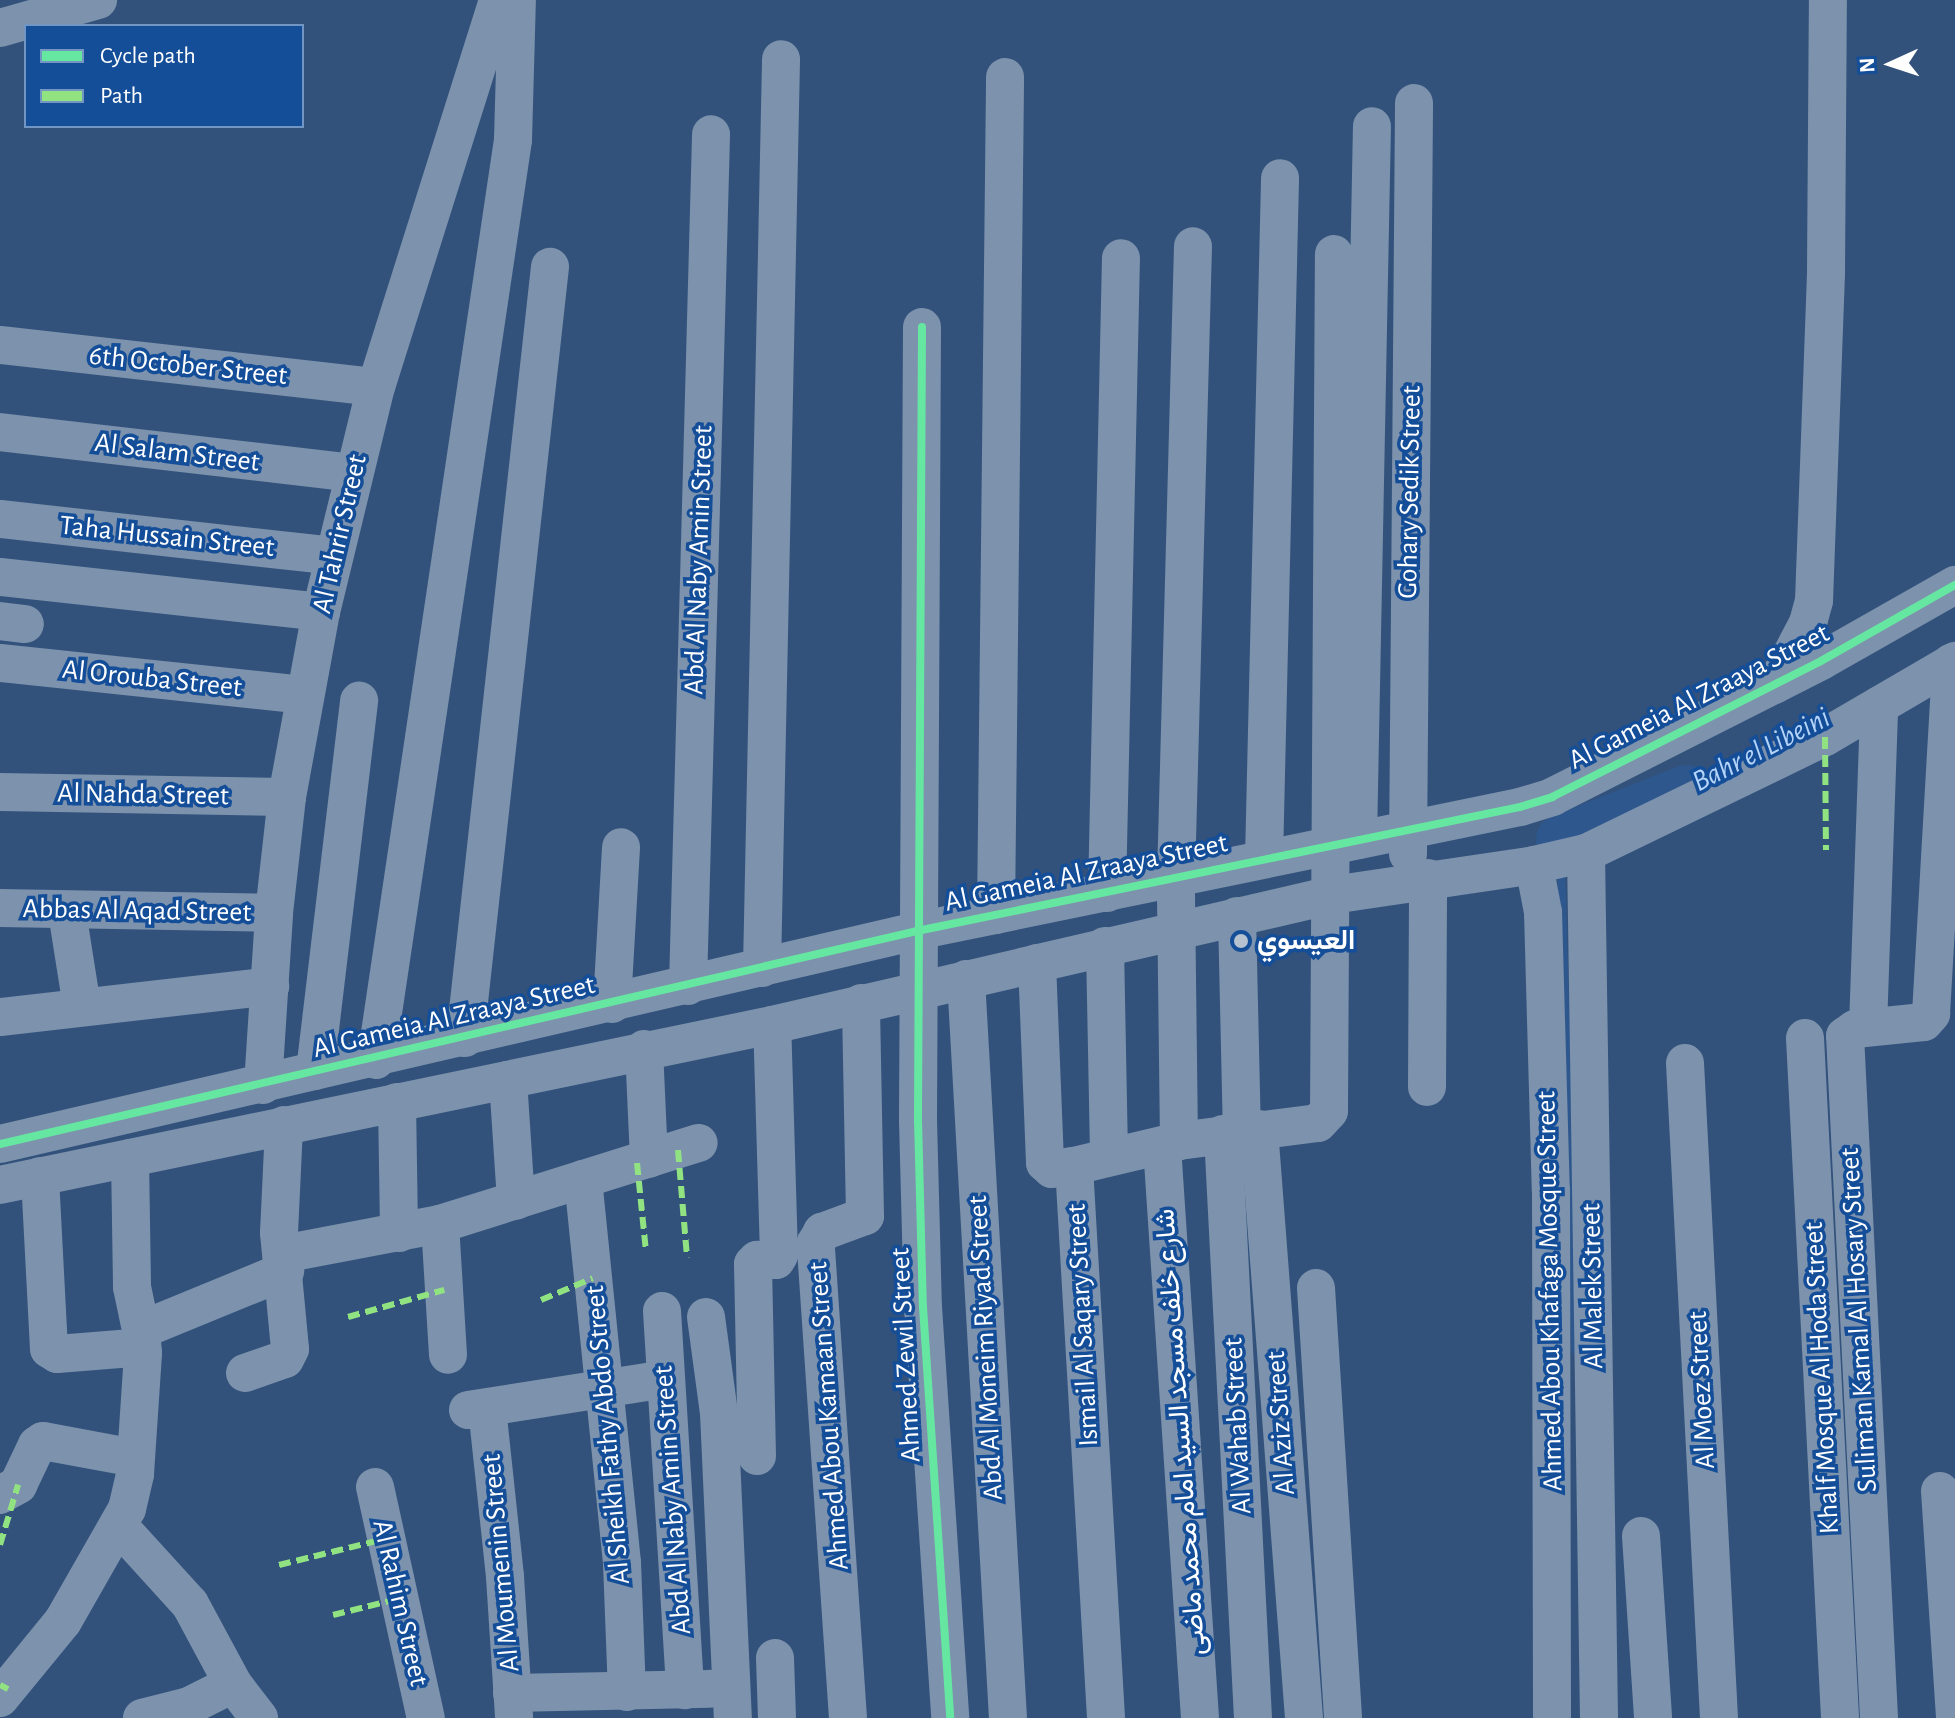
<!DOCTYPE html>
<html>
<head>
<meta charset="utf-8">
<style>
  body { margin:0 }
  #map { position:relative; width:1955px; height:1718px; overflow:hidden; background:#32527b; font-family:"Alegreya Sans",Vazirmatn,sans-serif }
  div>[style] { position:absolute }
  .stream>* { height:8px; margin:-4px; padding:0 4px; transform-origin:4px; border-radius:4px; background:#2e588d }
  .river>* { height:48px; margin:-24px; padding:0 24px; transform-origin:24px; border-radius:24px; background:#2e588d }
  .minor>* { height:38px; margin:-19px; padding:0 19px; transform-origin:19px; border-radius:19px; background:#7d92ad }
  .quiet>* { height:6px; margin-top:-3px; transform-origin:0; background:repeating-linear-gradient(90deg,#91e382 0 12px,transparent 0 18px) }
  .cycleway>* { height:8px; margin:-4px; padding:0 4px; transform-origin:4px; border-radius:4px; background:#66e7a1 }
  .dots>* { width:22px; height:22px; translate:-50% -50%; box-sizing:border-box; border:4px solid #144e99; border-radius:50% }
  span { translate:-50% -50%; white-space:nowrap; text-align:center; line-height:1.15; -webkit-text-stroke:7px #144e99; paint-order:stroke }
  .street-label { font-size:28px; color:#fff }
  .poi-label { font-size:28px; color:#fff; font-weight:700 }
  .left { translate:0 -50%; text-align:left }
  .water-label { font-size:30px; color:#b4d4f9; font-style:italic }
  .legend { position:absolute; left:24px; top:24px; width:280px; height:104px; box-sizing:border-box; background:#144e99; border:2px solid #7295c2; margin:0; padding:10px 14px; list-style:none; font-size:24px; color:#fff }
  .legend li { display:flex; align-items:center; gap:16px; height:40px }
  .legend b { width:40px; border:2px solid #7295c2 }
  .north { position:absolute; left:1851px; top:24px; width:80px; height:80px; -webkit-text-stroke:6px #144e99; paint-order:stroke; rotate:267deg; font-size:22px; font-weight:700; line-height:32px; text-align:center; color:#fff }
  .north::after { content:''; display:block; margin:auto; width:28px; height:36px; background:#fff; clip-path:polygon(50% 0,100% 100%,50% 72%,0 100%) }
</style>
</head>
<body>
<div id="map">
  <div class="stream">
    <div style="left:1561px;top:867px;width:483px;rotate:88.3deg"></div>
  </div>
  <div class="river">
    <div style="left:1560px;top:839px;width:136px;rotate:-21.6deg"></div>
  </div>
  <div class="minor">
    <div style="left:0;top:28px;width:102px;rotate:-15.9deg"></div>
    <div style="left:922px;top:327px;width:793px;rotate:90.29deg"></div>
    <div style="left:918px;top:1120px;width:187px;rotate:88.5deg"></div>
    <div style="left:923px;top:1307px;width:412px;rotate:86.2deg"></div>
    <div style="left:0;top:345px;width:378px;rotate:6.4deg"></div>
    <div style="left:0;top:432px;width:355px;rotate:6.6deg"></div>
    <div style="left:0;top:519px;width:336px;rotate:6.3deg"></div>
    <div style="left:0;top:577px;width:323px;rotate:6.2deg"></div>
    <div style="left:0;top:621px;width:25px;rotate:7deg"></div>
    <div style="left:0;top:663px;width:305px;rotate:6deg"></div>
    <div style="left:1776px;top:684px;width:69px;rotate:-62.3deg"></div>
    <div style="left:1808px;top:623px;width:23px;rotate:-75deg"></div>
    <div style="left:1814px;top:601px;width:329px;rotate:-87.9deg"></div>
    <div style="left:1826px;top:272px;width:272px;rotate:-89.6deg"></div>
    <div style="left:0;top:792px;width:287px;rotate:1deg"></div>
    <div style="left:1358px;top:840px;width:714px;rotate:-88.88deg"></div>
    <div style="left:1586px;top:853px;width:865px;rotate:89.14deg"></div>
    <div style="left:1408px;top:854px;width:751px;rotate:-89.54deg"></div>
    <div style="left:1264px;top:859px;width:681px;rotate:-88.65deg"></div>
    <div style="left:1534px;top:865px;width:48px;rotate:79.2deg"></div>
    <div style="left:1543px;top:912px;width:278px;rotate:88.4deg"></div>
    <div style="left:1551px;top:1190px;width:528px;rotate:89.89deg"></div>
    <div style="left:1107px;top:893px;width:635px;rotate:-88.74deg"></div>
    <div style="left:0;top:908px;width:274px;rotate:1deg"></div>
    <div style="left:67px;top:912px;width:96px;rotate:81deg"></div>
    <div style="left:996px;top:915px;width:838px;rotate:-89.38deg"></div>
    <div style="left:1237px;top:916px;width:215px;rotate:88.7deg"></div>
    <div style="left:1105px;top:946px;width:209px;rotate:88.9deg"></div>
    <div style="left:1037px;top:963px;width:200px;rotate:87.7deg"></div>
    <div style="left:1045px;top:1163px;width:9px;rotate:41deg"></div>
    <div style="left:1052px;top:1169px;width:22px;rotate:-8deg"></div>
    <div style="left:1074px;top:1166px;width:553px;rotate:86.68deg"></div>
    <div style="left:762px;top:968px;width:909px;rotate:-88.8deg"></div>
    <div style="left:966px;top:979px;width:740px;rotate:86.75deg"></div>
    <div style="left:688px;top:986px;width:852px;rotate:-88.45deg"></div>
    <div style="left:612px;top:1004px;width:157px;rotate:-86.7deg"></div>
    <div style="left:0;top:1017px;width:272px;rotate:-6.5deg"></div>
    <div style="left:1868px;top:1027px;width:322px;rotate:-88deg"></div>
    <div style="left:465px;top:1038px;width:776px;rotate:-83.71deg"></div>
    <div style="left:1805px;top:1038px;width:681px;rotate:87.05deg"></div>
    <div style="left:644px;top:1049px;width:110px;rotate:87.4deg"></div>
    <div style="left:376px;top:1060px;width:930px;rotate:-81.53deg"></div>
    <div style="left:513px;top:140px;width:140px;rotate:-88.4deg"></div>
    <div style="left:1685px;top:1063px;width:656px;rotate:87.03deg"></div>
    <div style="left:315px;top:1071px;width:373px;rotate:-83.2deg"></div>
    <div style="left:508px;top:1080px;width:121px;rotate:86.2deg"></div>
    <div style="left:263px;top:1085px;width:172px;rotate:-86.3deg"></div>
    <div style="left:274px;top:913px;width:117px;rotate:-83.6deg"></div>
    <div style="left:287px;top:797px;width:188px;rotate:-79.6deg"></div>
    <div style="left:321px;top:612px;width:232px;rotate:-76.3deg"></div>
    <div style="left:376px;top:387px;width:406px;rotate:-72.5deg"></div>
    <div style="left:1427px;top:1087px;width:209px;rotate:-89.7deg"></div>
    <div style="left:397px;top:1102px;width:131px;rotate:89.1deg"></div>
    <div style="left:1259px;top:1129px;width:591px;rotate:85.63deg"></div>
    <div style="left:1223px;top:1134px;width:585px;rotate:87.06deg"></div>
    <div style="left:1179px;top:1141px;width:263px;rotate:-90.7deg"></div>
    <div style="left:1176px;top:878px;width:632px;rotate:-88.46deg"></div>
    <div style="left:0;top:1144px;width:941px;rotate:-13.08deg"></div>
    <div style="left:917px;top:931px;width:616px;rotate:-11.62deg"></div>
    <div style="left:1520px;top:807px;width:34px;rotate:-17deg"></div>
    <div style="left:1552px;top:797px;width:301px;rotate:-26.8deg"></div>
    <div style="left:1821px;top:661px;width:154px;rotate:-29.6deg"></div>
    <div style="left:1162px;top:1146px;width:573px;rotate:86.2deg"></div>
    <div style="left:130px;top:1158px;width:129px;rotate:89.1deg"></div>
    <div style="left:132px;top:1287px;width:44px;rotate:78.2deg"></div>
    <div style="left:1074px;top:1166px;width:108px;rotate:-13.4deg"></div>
    <div style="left:1179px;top:1141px;width:140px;rotate:-7.4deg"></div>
    <div style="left:1318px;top:1123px;width:16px;rotate:-47deg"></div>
    <div style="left:1329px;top:1111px;width:857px;rotate:-89.67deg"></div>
    <div style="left:583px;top:1179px;width:386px;rotate:84.2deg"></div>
    <div style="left:622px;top:1563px;width:129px;rotate:87.8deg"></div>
    <div style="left:0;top:1185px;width:788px;rotate:-11.71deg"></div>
    <div style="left:772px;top:1025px;width:575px;rotate:-13.07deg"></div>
    <div style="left:1332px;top:895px;width:204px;rotate:-8.4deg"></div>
    <div style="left:1534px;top:865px;width:53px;rotate:-13deg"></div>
    <div style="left:1586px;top:853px;width:266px;rotate:-25.9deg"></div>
    <div style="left:1825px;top:737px;width:151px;rotate:-30.3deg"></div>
    <div style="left:440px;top:1224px;width:131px;rotate:86.5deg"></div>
    <div style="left:283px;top:1254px;width:160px;rotate:-10.8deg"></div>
    <div style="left:440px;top:1224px;width:271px;rotate:-17.4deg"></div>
    <div style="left:1316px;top:1288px;width:431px;rotate:86.4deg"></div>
    <div style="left:662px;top:1311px;width:380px;rotate:86.5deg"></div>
    <div style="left:706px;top:1317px;width:97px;rotate:82.3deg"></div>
    <div style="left:719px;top:1413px;width:305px;rotate:87.4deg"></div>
    <div style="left:143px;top:1353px;width:23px;rotate:-95deg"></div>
    <div style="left:141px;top:1330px;width:156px;rotate:-22.3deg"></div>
    <div style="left:245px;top:1373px;width:42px;rotate:-19.3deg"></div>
    <div style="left:285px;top:1359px;width:11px;rotate:-63deg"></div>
    <div style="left:290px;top:1349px;width:117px;rotate:-95.4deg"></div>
    <div style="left:279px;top:1233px;width:108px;rotate:-87.3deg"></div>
    <div style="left:487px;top:1408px;width:170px;rotate:83.9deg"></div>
    <div style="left:505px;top:1577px;width:141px;rotate:86.3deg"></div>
    <div style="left:468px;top:1410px;width:200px;rotate:-8.9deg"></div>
    <div style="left:757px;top:1456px;width:192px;rotate:-91.2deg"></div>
    <div style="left:753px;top:1264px;width:6px;rotate:-45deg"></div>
    <div style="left:757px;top:1260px;width:19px"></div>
    <div style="left:776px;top:1260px;width:6px;rotate:-59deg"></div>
    <div style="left:779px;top:1255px;width:230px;rotate:-91.7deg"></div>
    <div style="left:375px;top:1487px;width:237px;rotate:77.6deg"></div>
    <div style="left:1940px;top:1491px;width:227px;rotate:86.2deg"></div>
    <div style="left:0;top:1495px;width:21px;rotate:-29deg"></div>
    <div style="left:18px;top:1485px;width:44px;rotate:-64.6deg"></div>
    <div style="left:37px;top:1445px;width:7px;rotate:-34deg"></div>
    <div style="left:43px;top:1441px;width:94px;rotate:10.5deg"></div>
    <div style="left:118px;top:1525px;width:107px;rotate:47.7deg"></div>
    <div style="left:190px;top:1604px;width:91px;rotate:61.7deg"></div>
    <div style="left:233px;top:1684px;width:43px;rotate:52.6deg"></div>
    <div style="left:1641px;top:1536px;width:182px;rotate:86.2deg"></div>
    <div style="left:775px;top:1658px;width:60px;rotate:88.1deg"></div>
    <div style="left:512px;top:1693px;width:197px;rotate:-1.2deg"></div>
    <div style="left:0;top:1698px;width:99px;rotate:-50.7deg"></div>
    <div style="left:63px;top:1621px;width:129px;rotate:-60.3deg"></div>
    <div style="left:127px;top:1509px;width:36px;rotate:-77deg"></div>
    <div style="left:135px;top:1474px;width:121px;rotate:-86.2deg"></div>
    <div style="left:143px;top:1353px;width:12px;rotate:-156deg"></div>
    <div style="left:132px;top:1348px;width:75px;rotate:175.4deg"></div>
    <div style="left:57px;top:1354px;width:9px;rotate:-148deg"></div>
    <div style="left:49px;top:1349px;width:173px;rotate:-93deg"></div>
    <div style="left:142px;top:1718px;width:49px;rotate:-14.3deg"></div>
    <div style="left:189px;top:1706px;width:49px;rotate:-26.6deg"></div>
    <div style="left:848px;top:1718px;width:476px;rotate:-93.9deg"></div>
    <div style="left:816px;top:1243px;width:13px;rotate:-61deg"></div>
    <div style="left:822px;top:1232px;width:46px;rotate:-20.4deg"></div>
    <div style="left:865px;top:1216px;width:213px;rotate:-91.1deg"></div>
    <div style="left:1879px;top:1718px;width:683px;rotate:-92.85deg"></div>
    <div style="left:1845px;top:1036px;width:12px;rotate:-35deg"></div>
    <div style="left:1855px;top:1029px;width:69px;rotate:-5.8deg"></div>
    <div style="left:1924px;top:1022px;width:11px;rotate:-49deg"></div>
    <div style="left:1931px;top:1014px;width:352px;rotate:-86.7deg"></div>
  </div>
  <div class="quiet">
    <div style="left:1825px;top:737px;width:113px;rotate:89.5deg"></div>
    <div style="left:678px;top:1150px;width:108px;rotate:85.2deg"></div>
    <div style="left:637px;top:1163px;width:89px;rotate:84.2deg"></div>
    <div style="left:541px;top:1300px;width:56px;rotate:-22.9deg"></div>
    <div style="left:348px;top:1317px;width:100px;rotate:-15.7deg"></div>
    <div style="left:0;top:1545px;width:63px;rotate:-73.3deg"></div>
    <div style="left:279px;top:1565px;width:108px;rotate:-13.9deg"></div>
    <div style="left:333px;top:1615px;width:70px;rotate:-14deg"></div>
    <div style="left:0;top:1685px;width:9px;rotate:27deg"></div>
  </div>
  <div class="cycleway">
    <div style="left:922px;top:327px;width:793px;rotate:90.29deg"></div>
    <div style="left:918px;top:1120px;width:187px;rotate:88.5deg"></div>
    <div style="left:923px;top:1307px;width:412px;rotate:86.2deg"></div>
    <div style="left:0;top:1144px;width:941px;rotate:-13.08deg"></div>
    <div style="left:917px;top:931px;width:616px;rotate:-11.62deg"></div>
    <div style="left:1520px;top:807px;width:34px;rotate:-17deg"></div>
    <div style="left:1552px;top:797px;width:301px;rotate:-26.8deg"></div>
    <div style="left:1821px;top:661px;width:154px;rotate:-29.6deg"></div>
  </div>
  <div class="dots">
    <div style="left:1241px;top:941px;background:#b7c2d1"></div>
  </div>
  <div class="street-label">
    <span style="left:188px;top:366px;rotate:6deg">6th October Street</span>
    <span style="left:177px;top:453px;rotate:7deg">Al Salam Street</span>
    <span style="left:1410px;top:492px;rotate:-89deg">Gohary Sedik Street</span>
    <span style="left:340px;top:534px;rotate:-77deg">Al Tahrir Street</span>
    <span style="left:167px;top:537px;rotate:6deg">Taha Hussain Street</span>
    <span style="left:699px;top:560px;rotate:-88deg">Abd Al Naby Amin Street</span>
    <span style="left:152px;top:679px;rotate:6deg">Al Orouba Street</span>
    <span style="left:1699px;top:697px;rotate:-27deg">Al Gameia Al Zraaya Street</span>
    <span style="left:143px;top:795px;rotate:1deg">Al Nahda Street</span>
    <span style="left:1086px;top:873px;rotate:-12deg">Al Gameia Al Zraaya Street</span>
    <span style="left:137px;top:911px;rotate:1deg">Abbas Al Aqad Street</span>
    <span style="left:454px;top:1017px;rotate:-13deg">Al Gameia Al Zraaya Street</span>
    <span style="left:1593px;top:1286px;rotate:-91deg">Al Malek Street</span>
    <span style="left:1550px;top:1291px;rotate:-91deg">Ahmed Abou Khafaga Mosque Street</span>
    <span style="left:1859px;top:1320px;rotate:-93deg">Suliman Kamal Al Hosary Street</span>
    <span style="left:1083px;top:1325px;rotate:-93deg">Ismail Al Saqary Street</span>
    <span style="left:986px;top:1348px;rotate:-93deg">Abd Al Moneim Riyad Street</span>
    <span style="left:906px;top:1355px;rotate:-93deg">Ahmed Zewil Street</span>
    <span style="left:1822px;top:1378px;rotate:-93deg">Khalf Mosque Al Hoda Street</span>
    <span style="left:1702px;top:1390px;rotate:-93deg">Al Moez Street</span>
    <span style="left:829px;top:1416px;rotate:-94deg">Ahmed Abou Kamaan Street</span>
    <span style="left:1281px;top:1423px;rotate:-94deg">Al Aziz Street</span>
    <span style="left:1238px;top:1426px;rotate:-93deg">Al Wahab Street</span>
    <span style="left:1181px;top:1432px;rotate:-94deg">شارع خلف مسجد السيد امام محمد ماضى</span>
    <span style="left:608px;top:1435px;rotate:-95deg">Al Sheikh Fathy Abdo Street</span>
    <span style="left:673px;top:1500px;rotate:-94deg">Abd Al Naby Amin Street</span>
    <span style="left:501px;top:1563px;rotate:-95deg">Al Moumenin Street</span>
    <span style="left:400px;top:1603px;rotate:77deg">Al Rahim Street</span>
  </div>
  <div class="poi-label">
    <span class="left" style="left:1257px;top:941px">العيسوي</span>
  </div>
  <div class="water-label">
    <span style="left:1761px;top:750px;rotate:-27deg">Bahr el Libeini</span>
  </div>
  <ul class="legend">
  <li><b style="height:10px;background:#66e7a1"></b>Cycle path</li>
  <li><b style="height:10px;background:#91e382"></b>Path</li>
  </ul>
  <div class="north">N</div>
</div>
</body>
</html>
